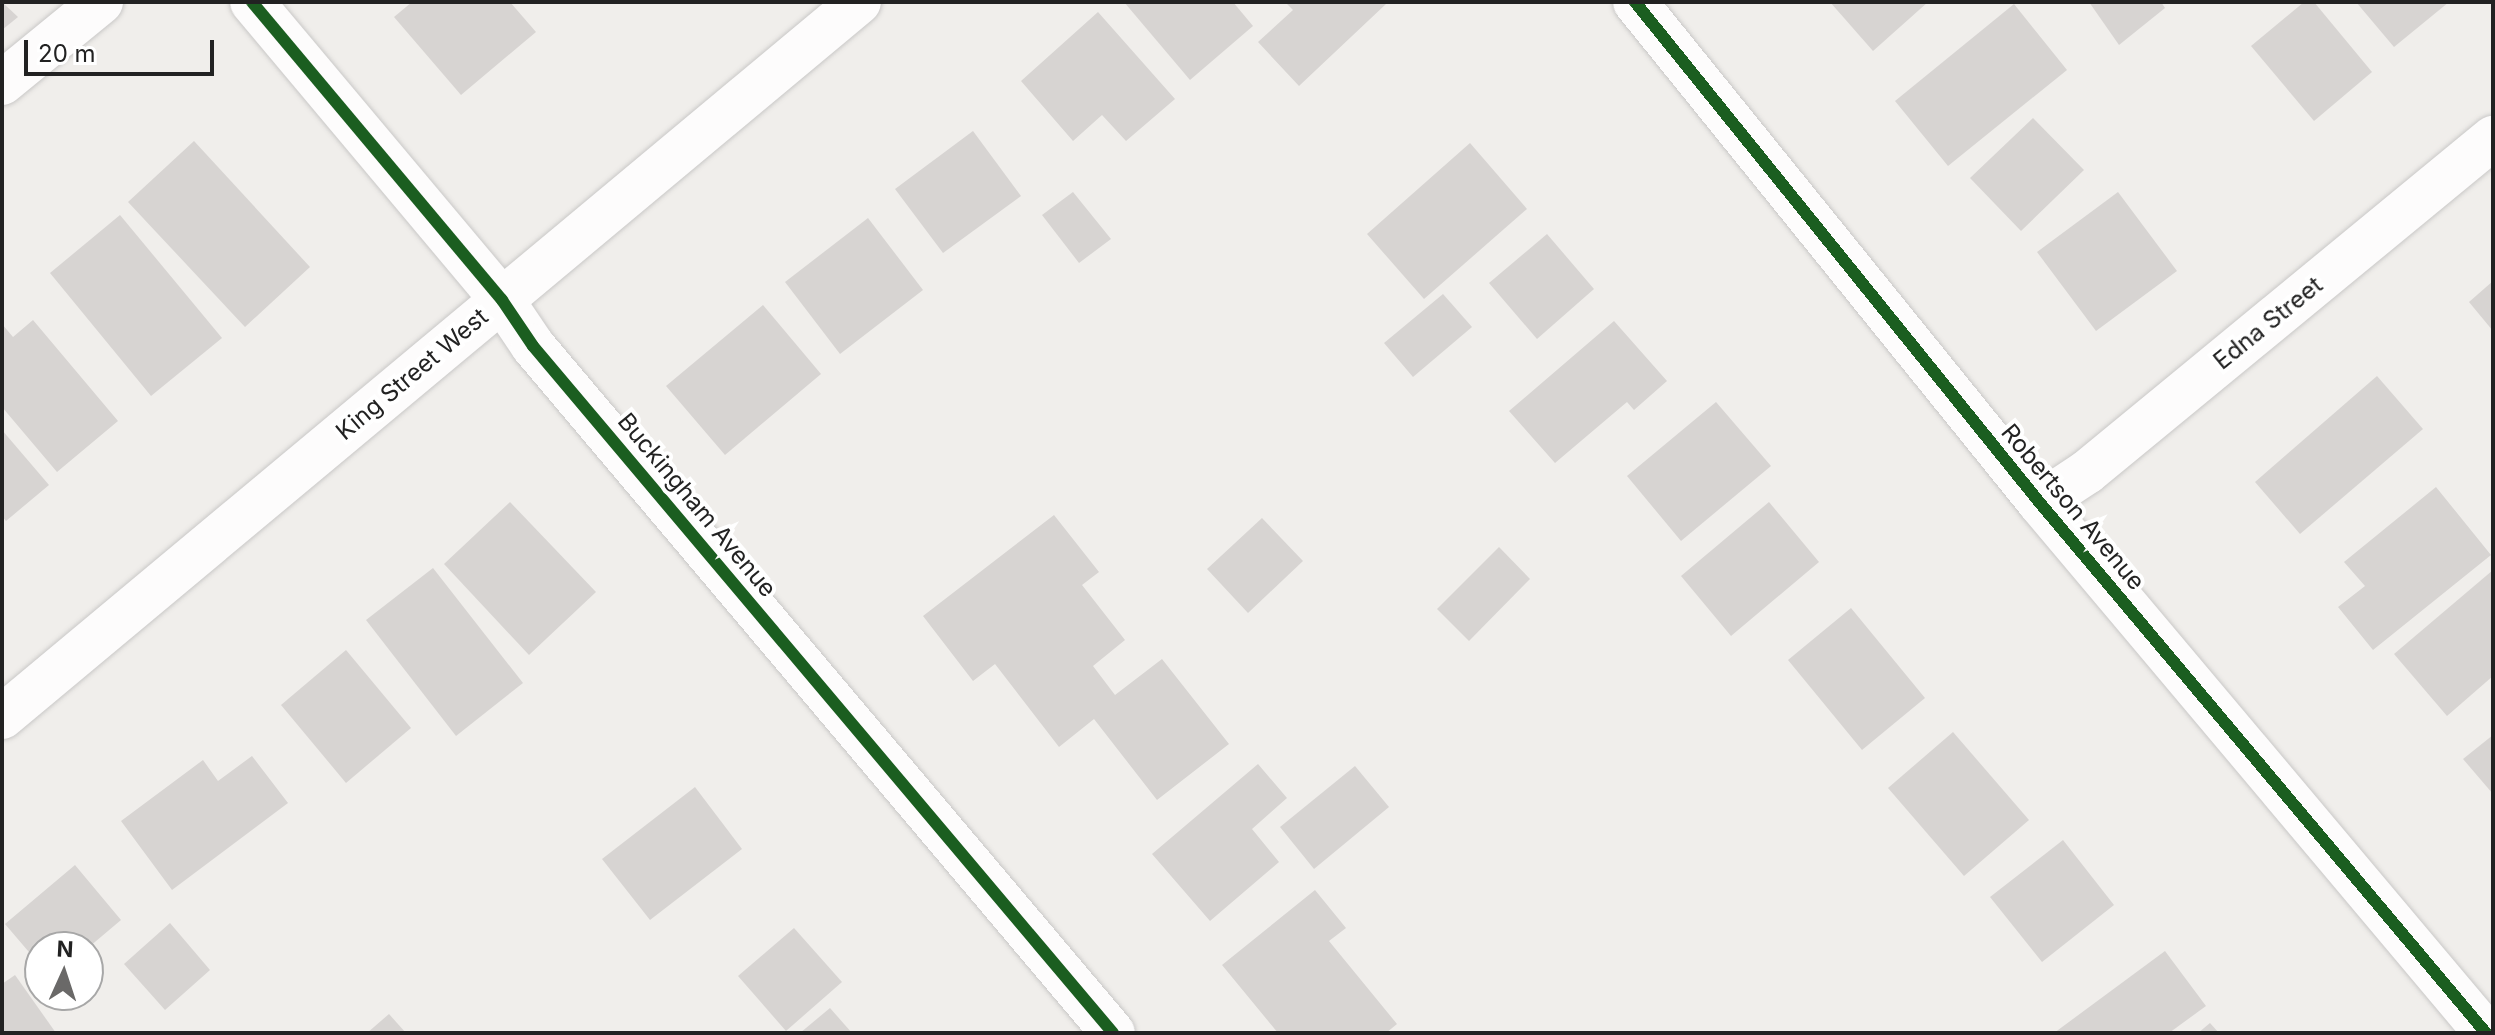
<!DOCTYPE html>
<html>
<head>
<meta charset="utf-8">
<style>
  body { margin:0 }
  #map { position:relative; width:2495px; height:1035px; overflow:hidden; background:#f0eeeb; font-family:Inter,sans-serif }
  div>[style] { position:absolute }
  .building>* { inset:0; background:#d7d4d2 }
  .roads { filter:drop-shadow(0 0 2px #c9c8c7) drop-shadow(0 0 2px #c9c8c7) }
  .minor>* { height:44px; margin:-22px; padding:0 22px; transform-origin:22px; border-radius:22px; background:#fdfcfc }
  .cycleway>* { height:12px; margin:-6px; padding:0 6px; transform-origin:6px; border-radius:6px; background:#1b5e20 }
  span { translate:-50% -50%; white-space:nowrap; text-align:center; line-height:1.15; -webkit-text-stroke:8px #fff; paint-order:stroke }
  .street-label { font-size:24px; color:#222 }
  .frame { position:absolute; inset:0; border:4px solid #222; pointer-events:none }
  .north { position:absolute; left:24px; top:931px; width:80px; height:80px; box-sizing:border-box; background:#fff; border:2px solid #a7a7a7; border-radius:50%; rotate:3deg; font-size:22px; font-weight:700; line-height:32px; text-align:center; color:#222 }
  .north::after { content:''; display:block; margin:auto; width:28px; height:36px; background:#6a6968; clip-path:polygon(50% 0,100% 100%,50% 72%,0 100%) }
  .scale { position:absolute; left:24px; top:40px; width:190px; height:36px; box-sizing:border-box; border:4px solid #222; border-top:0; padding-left:10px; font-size:24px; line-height:28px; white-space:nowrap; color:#222; -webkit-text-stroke:6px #fff; paint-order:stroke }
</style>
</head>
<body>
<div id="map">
  <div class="building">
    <div style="clip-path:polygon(2px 2px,18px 17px,2px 30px)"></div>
    <div style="clip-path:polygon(412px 2px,510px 2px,536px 32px,461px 95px,394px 17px)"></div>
    <div style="clip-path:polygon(1124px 2px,1233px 2px,1253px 26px,1190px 80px)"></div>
    <div style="clip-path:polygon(1285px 2px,1384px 2px,1386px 4px,1299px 86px,1258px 42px,1293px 10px)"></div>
    <div style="clip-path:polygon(1830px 2px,1928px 2px,1873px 51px)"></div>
    <div style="clip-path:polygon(2089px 2px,2161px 2px,2165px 8px,2119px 45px)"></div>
    <div style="clip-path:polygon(2304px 2px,2314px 2px,2372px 72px,2314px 121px,2251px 46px)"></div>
    <div style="clip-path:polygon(2356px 2px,2449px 2px,2394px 47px)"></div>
    <div style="clip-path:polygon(2014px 4px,2067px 70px,1948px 166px,1895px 101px)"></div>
    <div style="clip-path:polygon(1098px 12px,1175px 99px,1126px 141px,1102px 115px,1073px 141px,1021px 81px)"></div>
    <div style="clip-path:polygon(2033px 118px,2084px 170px,2021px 231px,1970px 178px)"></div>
    <div style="clip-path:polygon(973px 131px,1021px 196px,943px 253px,895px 189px)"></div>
    <div style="clip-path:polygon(194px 141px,310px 267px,245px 327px,128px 202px)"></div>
    <div style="clip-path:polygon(1470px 143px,1527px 209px,1424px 299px,1367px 234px)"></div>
    <div style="clip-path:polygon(1073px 192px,1111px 239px,1079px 263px,1042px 215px)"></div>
    <div style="clip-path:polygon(2118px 192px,2177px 271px,2096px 331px,2037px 252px)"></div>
    <div style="clip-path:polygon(120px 215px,222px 338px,151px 396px,50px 273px)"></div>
    <div style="clip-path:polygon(868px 218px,923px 290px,840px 354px,785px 282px)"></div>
    <div style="clip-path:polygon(1547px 234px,1594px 289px,1537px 339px,1489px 283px)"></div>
    <div style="clip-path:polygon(2493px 281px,2493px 331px,2469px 302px)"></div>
    <div style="clip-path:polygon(1443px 294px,1472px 327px,1413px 377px,1384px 343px)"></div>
    <div style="clip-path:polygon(763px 305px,821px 374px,725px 455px,666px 386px)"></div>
    <div style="clip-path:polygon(33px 320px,118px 421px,57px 472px,2px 407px,2px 324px,13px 337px)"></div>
    <div style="clip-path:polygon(1614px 321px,1667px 381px,1634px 410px,1627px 402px,1555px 463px,1509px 411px)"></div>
    <div style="clip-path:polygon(2377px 376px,2423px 429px,2300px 534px,2255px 482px)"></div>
    <div style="clip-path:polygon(1716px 402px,1771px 466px,1681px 541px,1627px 476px)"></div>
    <div style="clip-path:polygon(2px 430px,49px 485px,6px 521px,2px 516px)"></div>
    <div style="clip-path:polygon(2436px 487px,2491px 555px,2373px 650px,2338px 607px,2365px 586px,2344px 562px)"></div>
    <div style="clip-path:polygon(510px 502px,596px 592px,529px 655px,444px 564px)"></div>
    <div style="clip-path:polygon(1769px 502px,1819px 562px,1731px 636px,1681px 576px)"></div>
    <div style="clip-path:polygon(1054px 515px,1099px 572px,1082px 585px,1125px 640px,1093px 666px,1115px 695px,1162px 659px,1229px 744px,1157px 800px,1094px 719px,1059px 747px,995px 664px,973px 681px,923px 616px)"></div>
    <div style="clip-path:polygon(1262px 518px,1303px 561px,1248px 613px,1207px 569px)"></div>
    <div style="clip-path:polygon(1499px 547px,1530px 579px,1469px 641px,1437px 609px)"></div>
    <div style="clip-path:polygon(433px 568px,523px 683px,456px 736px,366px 620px)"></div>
    <div style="clip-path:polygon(2493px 570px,2493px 676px,2447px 716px,2394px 654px)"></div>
    <div style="clip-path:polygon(1851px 608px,1925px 698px,1862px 750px,1788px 660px)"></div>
    <div style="clip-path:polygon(346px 650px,411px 728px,346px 783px,281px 705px)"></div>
    <div style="clip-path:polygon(1953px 732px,2029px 820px,1964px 876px,1888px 788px)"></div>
    <div style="clip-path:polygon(2493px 735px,2493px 794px,2463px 759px)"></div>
    <div style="clip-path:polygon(252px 756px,288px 803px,172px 890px,121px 821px,203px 760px,218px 781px)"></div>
    <div style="clip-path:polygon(1258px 764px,1287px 798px,1252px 829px,1279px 862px,1210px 921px,1152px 854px)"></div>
    <div style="clip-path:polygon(1355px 766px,1389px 807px,1314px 869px,1280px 827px)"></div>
    <div style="clip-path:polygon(695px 787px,742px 849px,650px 920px,602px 859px)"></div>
    <div style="clip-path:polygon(2063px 840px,2114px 905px,2042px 962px,1990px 897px)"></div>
    <div style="clip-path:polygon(75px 865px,121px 920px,89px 947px,40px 947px,40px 965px,5px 924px)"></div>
    <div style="clip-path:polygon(1315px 890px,1346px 928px,1329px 941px,1397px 1024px,1386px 1033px,1278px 1033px,1222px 965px)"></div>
    <div style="clip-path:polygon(170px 923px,210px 970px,165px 1010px,124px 964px)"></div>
    <div style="clip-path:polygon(794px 928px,842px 982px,786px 1031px,738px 976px)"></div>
    <div style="clip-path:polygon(2165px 951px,2206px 1006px,2169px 1033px,2054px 1033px)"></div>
    <div style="clip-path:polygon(15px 975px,56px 1033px,2px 1033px,2px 984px)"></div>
    <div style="clip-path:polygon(830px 1008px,852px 1033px,800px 1033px)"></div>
    <div style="clip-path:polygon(389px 1014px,406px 1033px,367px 1033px)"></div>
    <div style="clip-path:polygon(2210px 1023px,2219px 1033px,2198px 1033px)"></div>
  </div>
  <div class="roads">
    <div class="minor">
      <div style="left:252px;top:2px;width:389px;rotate:50deg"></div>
      <div style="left:502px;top:300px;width:55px;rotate:56deg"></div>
      <div style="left:533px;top:346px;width:899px;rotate:49.83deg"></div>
      <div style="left:1635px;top:2px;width:644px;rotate:51.05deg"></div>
      <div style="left:2040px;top:503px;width:693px;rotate:49.92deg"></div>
      <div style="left:2px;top:83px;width:128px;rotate:-39.3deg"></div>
      <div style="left:2040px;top:503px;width:56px;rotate:-33.4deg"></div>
      <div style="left:2087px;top:472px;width:526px;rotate:-39.44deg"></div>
      <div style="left:2px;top:717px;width:1116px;rotate:-39.84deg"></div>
    </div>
  </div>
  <div class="cycleway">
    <div style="left:252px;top:2px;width:389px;rotate:50deg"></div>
    <div style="left:502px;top:300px;width:55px;rotate:56deg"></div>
    <div style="left:533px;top:346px;width:899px;rotate:49.83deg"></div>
    <div style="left:1635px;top:2px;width:644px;rotate:51.05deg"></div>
    <div style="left:2040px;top:503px;width:693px;rotate:49.92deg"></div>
  </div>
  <div class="street-label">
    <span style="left:2268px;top:323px;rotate:-39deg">Edna Street</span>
    <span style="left:412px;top:374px;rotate:-40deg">King Street West</span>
    <span style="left:697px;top:505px;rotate:50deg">Buckingham Avenue</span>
    <span style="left:2073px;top:507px;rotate:50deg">Robertson Avenue</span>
  </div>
  <div class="frame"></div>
  <div class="north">N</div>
  <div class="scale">20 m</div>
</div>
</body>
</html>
